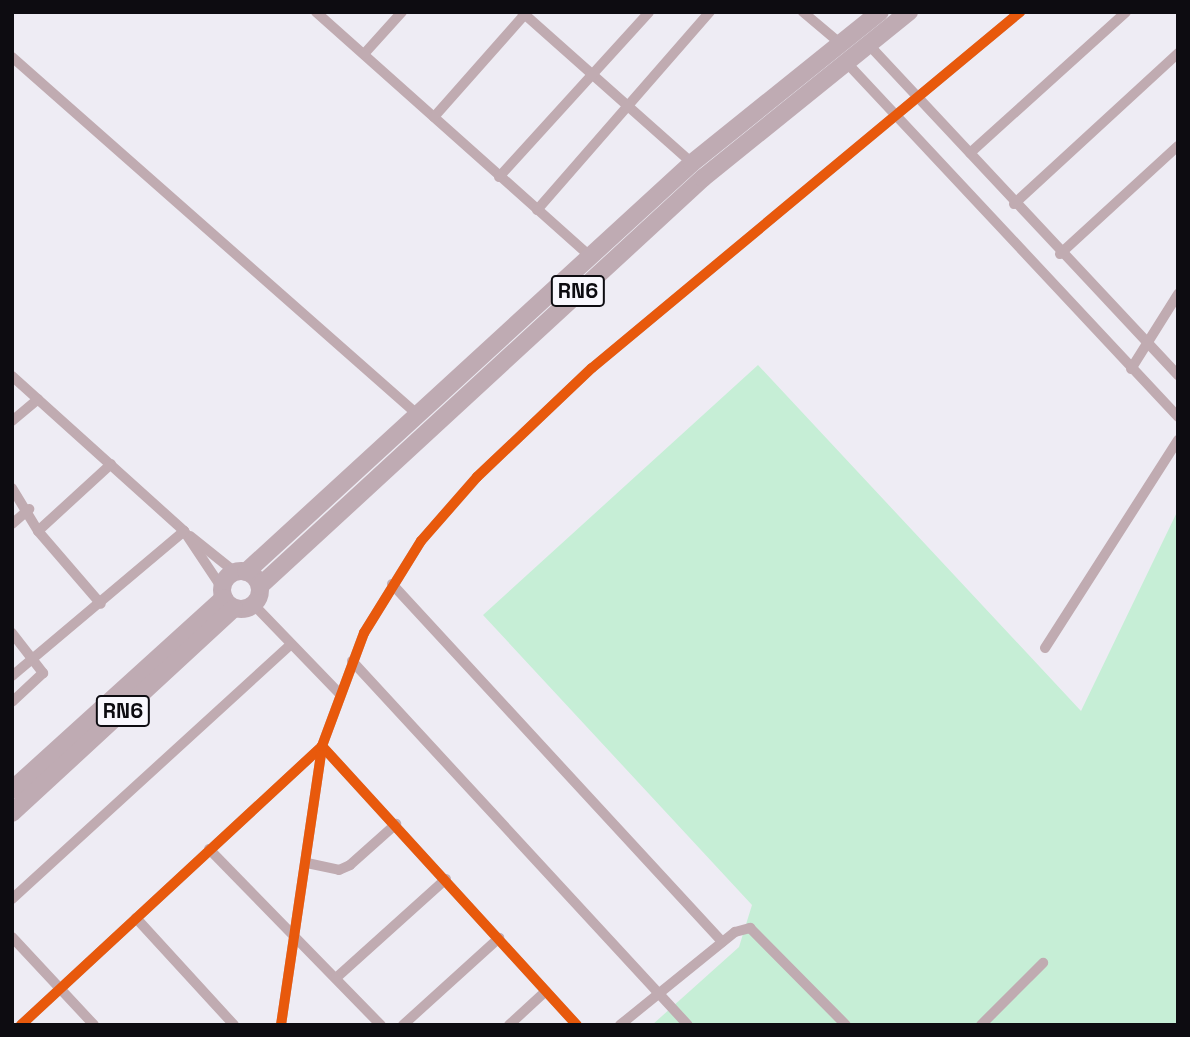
<!DOCTYPE html>
<html>
<head>
<meta charset="utf-8">
<style>
  body { margin:0 }
  #map { position:relative; width:1190px; height:1037px; overflow:hidden; background:#eeecf4; font-family:"Space Grotesk",sans-serif }
  div>[style] { position:absolute }
  .green>* { inset:0; background:#c6eed6 }
  .street>* { height:10px; margin:-5px; padding:0 5px; transform-origin:5px; border-radius:5px; background:#c0abb1 }
  .primary>* { height:18px; margin:-9px; padding:0 9px; transform-origin:9px; border-radius:9px; background:#bfabb3 }
  .primary>.ring { margin:-9px; padding:0; box-sizing:content-box; background:none; border:18px solid #bfabb3; border-radius:50% }
  .cycleway>* { height:10px; margin:-5px; padding:0 5px; transform-origin:5px; border-radius:5px; background:#e8590c }
  span { translate:-50% -50%; white-space:nowrap; text-align:center; line-height:1.15; -webkit-text-stroke:5px #f9f8fe; paint-order:stroke }
  .shield-label span { padding:2px 5px; background:#f9f8fe; border:2px solid; border-radius:5px; -webkit-text-stroke-width:0 }
  .shield-label { font-size:21px; color:#0d0c11; font-weight:700 }
  .frame { position:absolute; inset:0; border:14px solid #0d0c11; pointer-events:none }
</style>
</head>
<body>
<div id="map">
  <div class="green">
    <div style="clip-path:polygon(758px 365px,1081px 711px,1178px 510px,1178px 1025px,652px 1025px,739px 947px,752px 905px,483px 615px)"></div>
  </div>
  <div class="street">
    <div style="left:316px;top:12px;width:367px;rotate:41.7deg"></div>
    <div style="left:522px;top:12px;width:227px;rotate:41.6deg"></div>
    <div style="left:803px;top:12px;width:50px;rotate:40.1deg"></div>
    <div style="left:869px;top:45px;width:452px;rotate:46.9deg"></div>
    <div style="left:364px;top:54px;width:57px;rotate:-47.9deg"></div>
    <div style="left:12px;top:57px;width:541px;rotate:41.4deg"></div>
    <div style="left:846px;top:62px;width:486px;rotate:46.9deg"></div>
    <div style="left:434px;top:117px;width:140px;rotate:-48.5deg"></div>
    <div style="left:970px;top:153px;width:210px;rotate:-42.1deg"></div>
    <div style="left:499px;top:177px;width:223px;rotate:-47.7deg"></div>
    <div style="left:1014px;top:204px;width:223px;rotate:-42.6deg"></div>
    <div style="left:537px;top:210px;width:263px;rotate:-48.9deg"></div>
    <div style="left:1060px;top:254px;width:160px;rotate:-42.5deg"></div>
    <div style="left:1131px;top:369px;width:89px;rotate:-57.9deg"></div>
    <div style="left:12px;top:376px;width:232px;rotate:42deg"></div>
    <div style="left:184px;top:531px;width:69px;rotate:56.3deg"></div>
    <div style="left:12px;top:421px;width:34px;rotate:-40deg"></div>
    <div style="left:12px;top:488px;width:50px;rotate:58.8deg"></div>
    <div style="left:38px;top:531px;width:96px;rotate:49.2deg"></div>
    <div style="left:12px;top:524px;width:23px;rotate:-41deg"></div>
    <div style="left:38px;top:531px;width:99px;rotate:-42.5deg"></div>
    <div style="left:190px;top:536px;width:58px;rotate:38.7deg"></div>
    <div style="left:392px;top:584px;width:487px;rotate:47.3deg"></div>
    <div style="left:254px;top:605px;width:122px;rotate:46deg"></div>
    <div style="left:12px;top:633px;width:51px;rotate:52.2deg"></div>
    <div style="left:43px;top:673px;width:42px;rotate:136.9deg"></div>
    <div style="left:1045px;top:648px;width:247px;rotate:-57.4deg"></div>
    <div style="left:352px;top:661px;width:495px;rotate:47.3deg"></div>
    <div style="left:12px;top:676px;width:225px;rotate:-40.1deg"></div>
    <div style="left:209px;top:849px;width:246px;rotate:45.7deg"></div>
    <div style="left:307px;top:863px;width:33px;rotate:12deg"></div>
    <div style="left:339px;top:870px;width:12px;rotate:-24deg"></div>
    <div style="left:350px;top:865px;width:62px;rotate:-41.7deg"></div>
    <div style="left:12px;top:899px;width:378px;rotate:-42.4deg"></div>
    <div style="left:136px;top:918px;width:145px;rotate:47.5deg"></div>
    <div style="left:12px;top:937px;width:120px;rotate:47deg"></div>
    <div style="left:336px;top:978px;width:148px;rotate:-42deg"></div>
    <div style="left:21px;top:1025px;width:410px;rotate:-42.8deg"></div>
    <div style="left:322px;top:746px;width:378px;rotate:47.6deg"></div>
    <div style="left:281px;top:1025px;width:282px;rotate:-81.6deg"></div>
    <div style="left:322px;top:746px;width:121px;rotate:-69.6deg"></div>
    <div style="left:364px;top:633px;width:108px;rotate:-58.2deg"></div>
    <div style="left:421px;top:541px;width:85px;rotate:-48.8deg"></div>
    <div style="left:477px;top:477px;width:158px;rotate:-43.5deg"></div>
    <div style="left:592px;top:368px;width:557px;rotate:-39.75deg"></div>
    <div style="left:403px;top:1025px;width:130px;rotate:-42.2deg"></div>
    <div style="left:509px;top:1025px;width:50px;rotate:-42.6deg"></div>
    <div style="left:620px;top:1025px;width:148px;rotate:-39deg"></div>
    <div style="left:735px;top:932px;width:16px;rotate:-15deg"></div>
    <div style="left:750px;top:928px;width:136px;rotate:45.3deg"></div>
    <div style="left:981px;top:1025px;width:88px;rotate:-45deg"></div>
  </div>
  <div class="primary">
    <div class="ring" style="left:222px;top:571px;width:20px;height:20px"></div>
    <div style="left:246px;top:572px;width:605px;rotate:-42.52deg"></div>
    <div style="left:692px;top:163px;width:241px;rotate:-38.8deg"></div>
    <div style="left:260px;top:586px;width:602px;rotate:-42.64deg"></div>
    <div style="left:703px;top:178px;width:265px;rotate:-38.9deg"></div>
    <div style="left:12px;top:790px;width:286px;rotate:-42.2deg"></div>
    <div style="left:12px;top:813px;width:302px;rotate:-42.7deg"></div>
  </div>
  <div class="cycleway">
    <div style="left:21px;top:1025px;width:410px;rotate:-42.8deg"></div>
    <div style="left:322px;top:746px;width:378px;rotate:47.6deg"></div>
    <div style="left:281px;top:1025px;width:282px;rotate:-81.6deg"></div>
    <div style="left:322px;top:746px;width:121px;rotate:-69.6deg"></div>
    <div style="left:364px;top:633px;width:108px;rotate:-58.2deg"></div>
    <div style="left:421px;top:541px;width:85px;rotate:-48.8deg"></div>
    <div style="left:477px;top:477px;width:158px;rotate:-43.5deg"></div>
    <div style="left:592px;top:368px;width:557px;rotate:-39.75deg"></div>
  </div>
  <div class="shield-label">
    <span style="left:578px;top:291px">RN6</span>
    <span style="left:123px;top:711px">RN6</span>
  </div>
  <div class="frame"></div>
</div>
</body>
</html>
